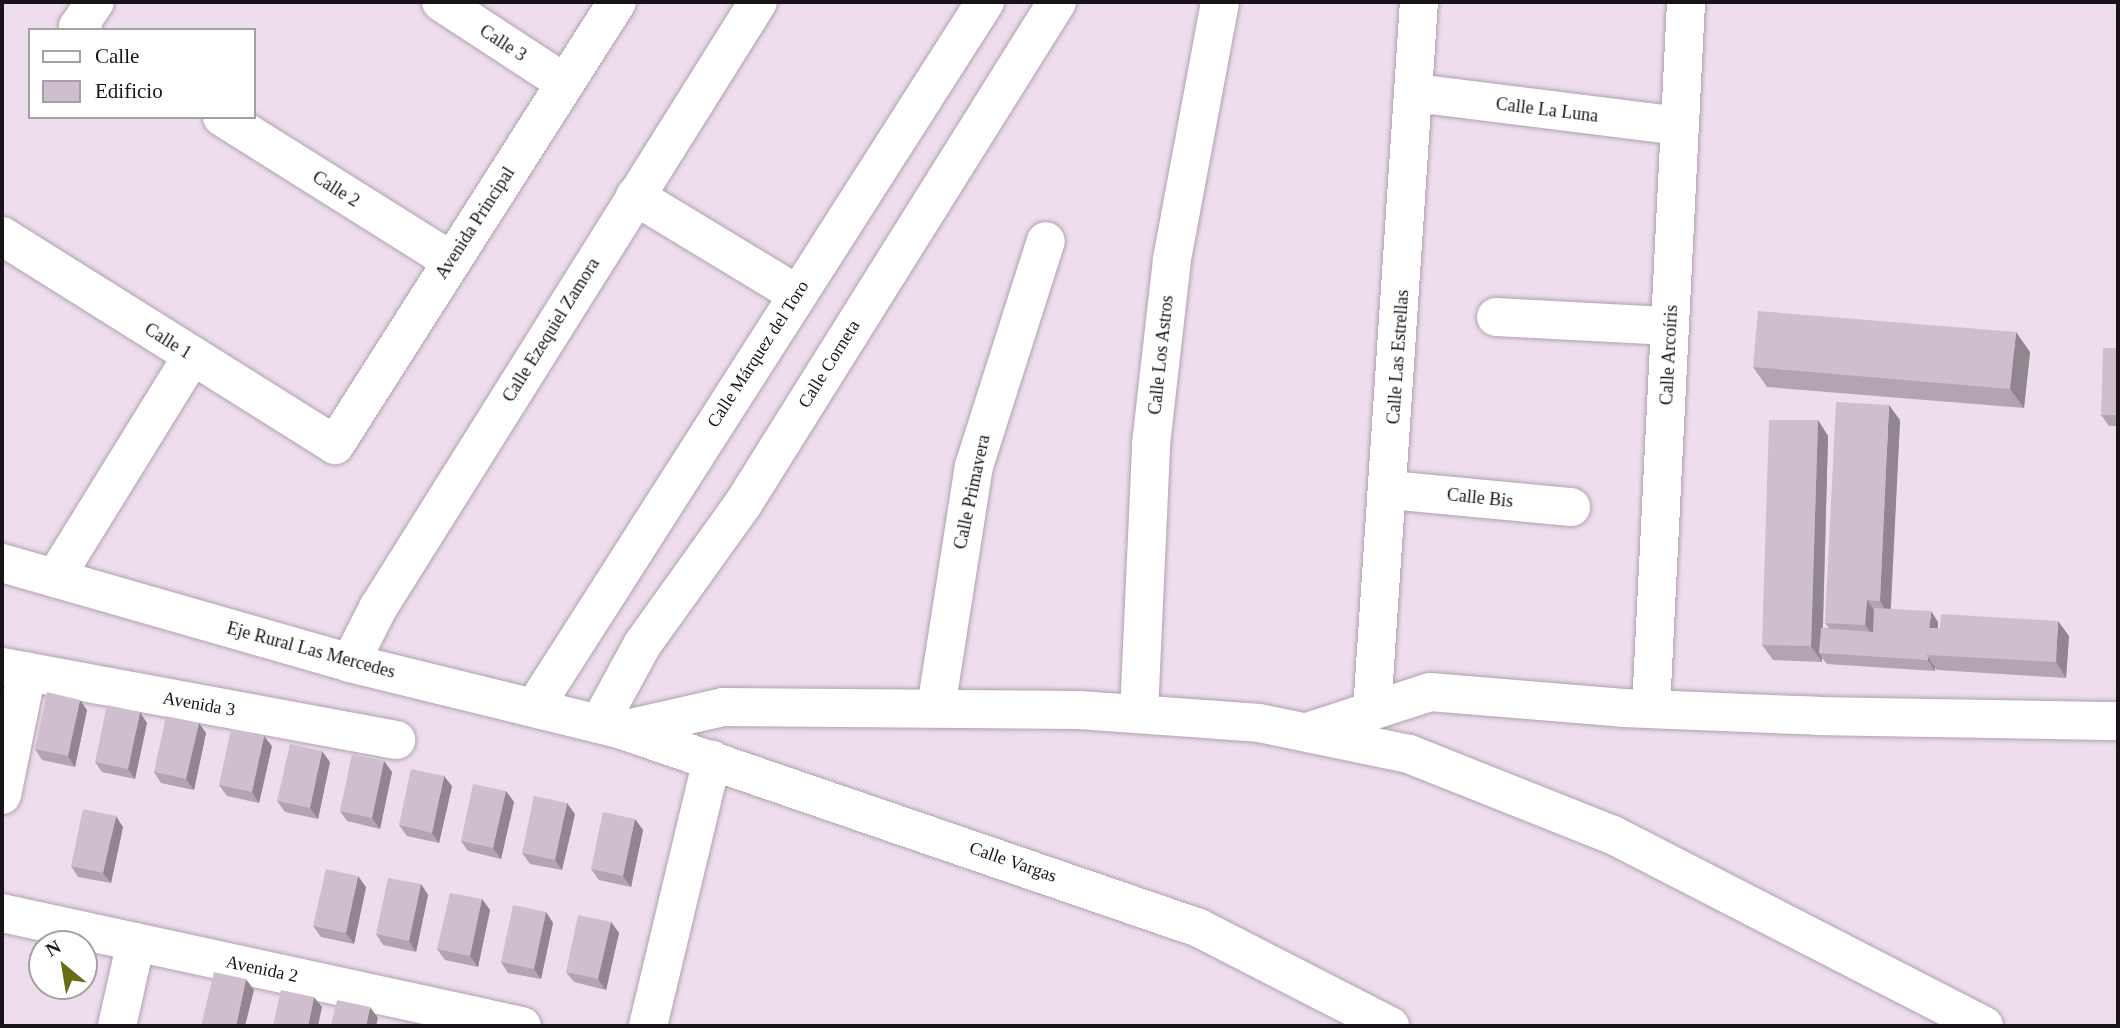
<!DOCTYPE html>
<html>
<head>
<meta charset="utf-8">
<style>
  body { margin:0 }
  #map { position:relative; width:2120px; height:1028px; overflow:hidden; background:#eedded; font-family:"Times New Roman",serif }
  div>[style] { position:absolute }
  .roads { filter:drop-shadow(0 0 2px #b0a1af) drop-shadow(0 0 2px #b0a1af) }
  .minor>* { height:38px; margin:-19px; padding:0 19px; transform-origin:19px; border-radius:19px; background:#fff }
  .wall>* { inset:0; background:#b2a4b1 }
  .shaded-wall>* { inset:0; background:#918690 }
  .building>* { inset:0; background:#cfbfce }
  span { translate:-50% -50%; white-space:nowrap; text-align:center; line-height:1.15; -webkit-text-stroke:5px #fff; paint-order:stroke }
  .street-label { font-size:18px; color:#191319 }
  .frame { position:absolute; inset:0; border:4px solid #191319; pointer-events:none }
  .legend { position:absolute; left:28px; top:28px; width:228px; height:91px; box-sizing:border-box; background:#fff; border:2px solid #a3a1a3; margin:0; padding:9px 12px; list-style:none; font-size:21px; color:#191319 }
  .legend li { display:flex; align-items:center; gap:14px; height:35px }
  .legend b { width:35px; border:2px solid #a3a1a3 }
  .north { position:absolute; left:28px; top:930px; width:70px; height:70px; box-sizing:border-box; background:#fff; border:2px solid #a3a1a3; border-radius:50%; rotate:330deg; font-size:19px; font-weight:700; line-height:28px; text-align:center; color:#191319 }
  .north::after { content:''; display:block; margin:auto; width:24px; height:32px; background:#676e15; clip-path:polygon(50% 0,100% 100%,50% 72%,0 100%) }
</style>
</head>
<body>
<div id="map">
  <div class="roads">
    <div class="minor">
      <div style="left:441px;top:2px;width:148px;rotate:33.2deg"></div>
      <div style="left:83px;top:30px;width:6px;rotate:-149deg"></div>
      <div style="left:78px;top:27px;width:30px;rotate:-56deg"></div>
      <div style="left:1415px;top:93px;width:267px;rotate:7.1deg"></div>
      <div style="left:222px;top:117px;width:269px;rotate:32.1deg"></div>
      <div style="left:635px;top:196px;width:189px;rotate:31.2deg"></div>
      <div style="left:2px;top:236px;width:393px;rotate:32.1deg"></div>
      <div style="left:335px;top:445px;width:525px;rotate:-57.52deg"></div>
      <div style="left:1496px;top:317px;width:174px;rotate:3deg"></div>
      <div style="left:1390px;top:490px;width:182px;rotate:5.4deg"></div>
      <div style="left:2px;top:563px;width:362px;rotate:16deg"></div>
      <div style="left:350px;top:663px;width:280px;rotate:13.8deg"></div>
      <div style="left:622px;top:730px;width:610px;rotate:18.94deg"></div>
      <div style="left:1199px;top:928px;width:215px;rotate:27.2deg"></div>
      <div style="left:55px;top:578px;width:261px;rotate:-58.3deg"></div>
      <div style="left:350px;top:663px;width:62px;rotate:-63deg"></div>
      <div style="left:378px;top:608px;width:715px;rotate:-57.91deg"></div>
      <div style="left:2px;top:667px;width:401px;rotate:10.5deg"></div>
      <div style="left:534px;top:708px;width:838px;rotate:-57.43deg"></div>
      <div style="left:936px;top:708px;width:245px;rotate:-81.1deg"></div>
      <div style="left:974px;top:466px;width:236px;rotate:-72.3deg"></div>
      <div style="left:1651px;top:708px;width:707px;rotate:-87.16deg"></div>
      <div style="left:1372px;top:711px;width:711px;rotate:-86.21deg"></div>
      <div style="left:1139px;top:713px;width:269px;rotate:-87.4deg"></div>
      <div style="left:1151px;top:444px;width:186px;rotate:-83.5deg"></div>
      <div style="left:1172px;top:259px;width:261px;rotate:-79.4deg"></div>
      <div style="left:599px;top:724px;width:90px;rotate:-61.4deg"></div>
      <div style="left:642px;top:645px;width:173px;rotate:-54.4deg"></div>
      <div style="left:743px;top:504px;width:592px;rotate:-57.97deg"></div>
      <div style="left:622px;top:730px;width:104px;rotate:-12.8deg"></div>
      <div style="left:723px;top:707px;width:356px;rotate:0.5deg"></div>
      <div style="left:1079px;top:710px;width:180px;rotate:4.1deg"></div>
      <div style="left:1259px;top:723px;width:153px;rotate:11.7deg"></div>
      <div style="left:1409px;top:754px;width:219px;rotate:21.7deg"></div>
      <div style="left:1613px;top:835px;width:417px;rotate:27.2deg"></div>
      <div style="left:1307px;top:732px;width:129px;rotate:-18deg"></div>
      <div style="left:1430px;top:692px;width:194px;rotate:4.7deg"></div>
      <div style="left:1623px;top:708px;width:195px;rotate:2.3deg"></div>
      <div style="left:1818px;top:716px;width:300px;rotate:1deg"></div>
      <div style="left:2px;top:795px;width:126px;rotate:-78.5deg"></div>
      <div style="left:2px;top:913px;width:532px;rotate:12.26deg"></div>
      <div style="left:117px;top:1026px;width:86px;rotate:-77.3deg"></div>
      <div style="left:648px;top:1026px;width:274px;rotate:-76.5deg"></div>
    </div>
  </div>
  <div class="wall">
    <div style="clip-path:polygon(2118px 348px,2118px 426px,2109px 426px,2101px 415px)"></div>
    <div style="clip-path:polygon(2030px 352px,2024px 408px,1767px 387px,1753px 367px)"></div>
    <div style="clip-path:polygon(1818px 420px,1828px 436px,1823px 628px,1829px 628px,1825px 623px,1900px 420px,1891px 609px,1938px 622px,1938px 628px,2069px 636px,2066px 678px,1937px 670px,1935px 668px,1935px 671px,1827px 664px,1822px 658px,1822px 662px,1773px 660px,1762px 645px)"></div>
    <div style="clip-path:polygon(87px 710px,75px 767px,42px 760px,35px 749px)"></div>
    <div style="clip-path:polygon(147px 723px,135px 779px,102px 772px,95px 762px)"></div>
    <div style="clip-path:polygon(199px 723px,206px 733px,194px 790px,161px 783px,154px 772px)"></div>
    <div style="clip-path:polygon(272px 746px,259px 803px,227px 796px,219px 785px)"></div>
    <div style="clip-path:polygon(384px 761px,392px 772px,380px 829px,347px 821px,340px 811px)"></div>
    <div style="clip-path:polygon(330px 762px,318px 819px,285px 812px,277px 801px)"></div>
    <div style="clip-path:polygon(452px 786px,439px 843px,407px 836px,399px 825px)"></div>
    <div style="clip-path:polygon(506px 791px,514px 802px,501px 859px,468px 851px,461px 841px)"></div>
    <div style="clip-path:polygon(575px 814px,562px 870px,530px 864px,522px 853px)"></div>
    <div style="clip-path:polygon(635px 819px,643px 830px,631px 887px,599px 880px,591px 869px)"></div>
    <div style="clip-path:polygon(123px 827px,111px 883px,78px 877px,71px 866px)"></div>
    <div style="clip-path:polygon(421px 884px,428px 895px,416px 952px,383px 945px,376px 934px)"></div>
    <div style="clip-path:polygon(366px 887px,354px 944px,321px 937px,313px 926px)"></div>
    <div style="clip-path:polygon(482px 899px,490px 910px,478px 967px,445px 960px,437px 949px)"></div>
    <div style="clip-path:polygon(546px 912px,553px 923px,541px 979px,508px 973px,501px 962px)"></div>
    <div style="clip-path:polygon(611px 922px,619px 933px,606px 990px,574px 982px,566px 972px)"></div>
  </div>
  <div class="shaded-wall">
    <div style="clip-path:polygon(2016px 332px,2030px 352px,2024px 408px,2010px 389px)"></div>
    <div style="clip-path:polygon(1889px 405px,1900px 420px,1890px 617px,1880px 601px)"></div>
    <div style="clip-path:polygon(1818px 420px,1828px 436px,1822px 653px,1819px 653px,1822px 658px,1822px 662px,1811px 646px)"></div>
    <div style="clip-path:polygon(1867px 600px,1878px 616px,1876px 640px,1865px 625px)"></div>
    <div style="clip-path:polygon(1931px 611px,1938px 622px,1936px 655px,1928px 655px)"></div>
    <div style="clip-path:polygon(2058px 621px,2069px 636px,2066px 678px,2056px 662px)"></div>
    <div style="clip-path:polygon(1928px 657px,1935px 668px,1935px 671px,1928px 660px)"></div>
    <div style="clip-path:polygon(80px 700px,87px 710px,75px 767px,68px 756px)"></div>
    <div style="clip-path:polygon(140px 712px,147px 723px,135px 779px,128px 769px)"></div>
    <div style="clip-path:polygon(199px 723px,206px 733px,194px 790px,186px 779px)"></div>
    <div style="clip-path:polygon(264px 736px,272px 746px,259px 803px,252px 792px)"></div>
    <div style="clip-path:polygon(322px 751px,330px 762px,318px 819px,310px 808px)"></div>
    <div style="clip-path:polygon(384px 761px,392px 772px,380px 829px,372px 818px)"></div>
    <div style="clip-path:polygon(444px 776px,452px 786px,439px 843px,432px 833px)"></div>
    <div style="clip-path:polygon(506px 791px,514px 802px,501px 859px,493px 848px)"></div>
    <div style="clip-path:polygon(567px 803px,575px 814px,562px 870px,555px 860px)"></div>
    <div style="clip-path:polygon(116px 816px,123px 827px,111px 883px,103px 873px)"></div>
    <div style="clip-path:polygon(635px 819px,643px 830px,631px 887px,623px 876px)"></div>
    <div style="clip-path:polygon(358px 876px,366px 887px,354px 944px,346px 933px)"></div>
    <div style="clip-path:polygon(421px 884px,428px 895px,416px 952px,409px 941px)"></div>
    <div style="clip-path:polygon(482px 899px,490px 910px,478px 967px,470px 956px)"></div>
    <div style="clip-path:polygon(546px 912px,553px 923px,541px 979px,534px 969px)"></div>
    <div style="clip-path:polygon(611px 922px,619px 933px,606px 990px,598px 979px)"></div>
    <div style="clip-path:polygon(246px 979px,254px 990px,245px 1026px,236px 1026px)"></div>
    <div style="clip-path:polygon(314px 997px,322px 1007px,318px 1026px,308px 1026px)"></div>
    <div style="clip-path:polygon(370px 1007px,378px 1018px,376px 1026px,366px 1026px)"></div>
  </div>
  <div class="building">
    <div style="clip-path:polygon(1758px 311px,2016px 332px,2010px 389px,1753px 367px)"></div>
    <div style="clip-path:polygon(2103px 348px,2118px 348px,2118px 415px,2101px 415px)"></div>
    <div style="clip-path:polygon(1836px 402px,1889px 405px,1880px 601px,1867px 600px,1865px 625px,1825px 623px)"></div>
    <div style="clip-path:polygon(1769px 420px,1818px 420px,1811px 646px,1762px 645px)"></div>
    <div style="clip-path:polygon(1874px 608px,1931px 611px,1926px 655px,1928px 657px,1928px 660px,1819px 653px,1821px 628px,1873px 632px)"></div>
    <div style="clip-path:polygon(1941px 614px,2058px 621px,2056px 662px,1926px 655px,1928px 628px,1940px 628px)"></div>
    <div style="clip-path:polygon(47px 692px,80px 700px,68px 756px,35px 749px)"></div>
    <div style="clip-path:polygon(107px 705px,140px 712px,128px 769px,95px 762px)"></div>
    <div style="clip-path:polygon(166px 716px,199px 723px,186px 779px,154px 772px)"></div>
    <div style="clip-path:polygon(231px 729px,264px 736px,252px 792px,219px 785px)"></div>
    <div style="clip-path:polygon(290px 744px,322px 751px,310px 808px,277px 801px)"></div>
    <div style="clip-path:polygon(352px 754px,384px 761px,372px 818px,340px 811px)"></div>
    <div style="clip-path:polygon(411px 769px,444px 776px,432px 833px,399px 825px)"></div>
    <div style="clip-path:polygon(473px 784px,506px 791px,493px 848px,461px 841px)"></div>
    <div style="clip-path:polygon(534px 796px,567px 803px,555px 860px,522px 853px)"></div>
    <div style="clip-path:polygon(83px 809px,116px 816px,103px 873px,71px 866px)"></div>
    <div style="clip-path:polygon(603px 812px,635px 819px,623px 876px,591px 869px)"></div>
    <div style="clip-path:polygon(326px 869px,358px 876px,346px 933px,313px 926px)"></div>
    <div style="clip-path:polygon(388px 878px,421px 884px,409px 941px,376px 934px)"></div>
    <div style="clip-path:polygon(450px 893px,482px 899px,470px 956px,437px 949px)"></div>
    <div style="clip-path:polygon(513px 905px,546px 912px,534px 969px,501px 962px)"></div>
    <div style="clip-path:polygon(578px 915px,611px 922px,598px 979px,566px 972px)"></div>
    <div style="clip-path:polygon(214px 972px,246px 979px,236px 1026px,201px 1026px)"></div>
    <div style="clip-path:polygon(281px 990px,314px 997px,308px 1026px,273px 1026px)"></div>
    <div style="clip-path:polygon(337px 1000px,370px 1007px,366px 1026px,331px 1026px)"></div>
  </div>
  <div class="street-label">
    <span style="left:503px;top:43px;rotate:33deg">Calle 3</span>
    <span style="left:1547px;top:110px;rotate:7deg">Calle La Luna</span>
    <span style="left:336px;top:189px;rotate:32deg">Calle 2</span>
    <span style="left:475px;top:223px;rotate:-57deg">Avenida Principal</span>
    <span style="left:551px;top:330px;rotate:-58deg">Calle Ezequiel Zamora</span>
    <span style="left:168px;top:341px;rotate:32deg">Calle 1</span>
    <span style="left:758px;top:354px;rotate:-57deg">Calle Márquez del Toro</span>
    <span style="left:1161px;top:355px;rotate:-84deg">Calle Los Astros</span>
    <span style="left:1669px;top:355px;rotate:-87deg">Calle Arcoíris</span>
    <span style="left:1398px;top:357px;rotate:-86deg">Calle Las Estrellas</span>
    <span style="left:829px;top:364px;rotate:-58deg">Calle Corneta</span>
    <span style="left:972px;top:492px;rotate:-78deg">Calle Primavera</span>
    <span style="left:1480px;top:498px;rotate:6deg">Calle Bis</span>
    <span style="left:311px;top:650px;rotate:15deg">Eje Rural Las Mercedes</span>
    <span style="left:199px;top:704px;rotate:10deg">Avenida 3</span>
    <span style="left:1013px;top:862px;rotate:19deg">Calle Vargas</span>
    <span style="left:262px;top:969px;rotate:12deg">Avenida 2</span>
  </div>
  <div class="frame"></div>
  <ul class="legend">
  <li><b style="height:9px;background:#fff"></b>Calle</li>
  <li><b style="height:19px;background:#cfbfce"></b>Edificio</li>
  </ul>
  <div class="north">N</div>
</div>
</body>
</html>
